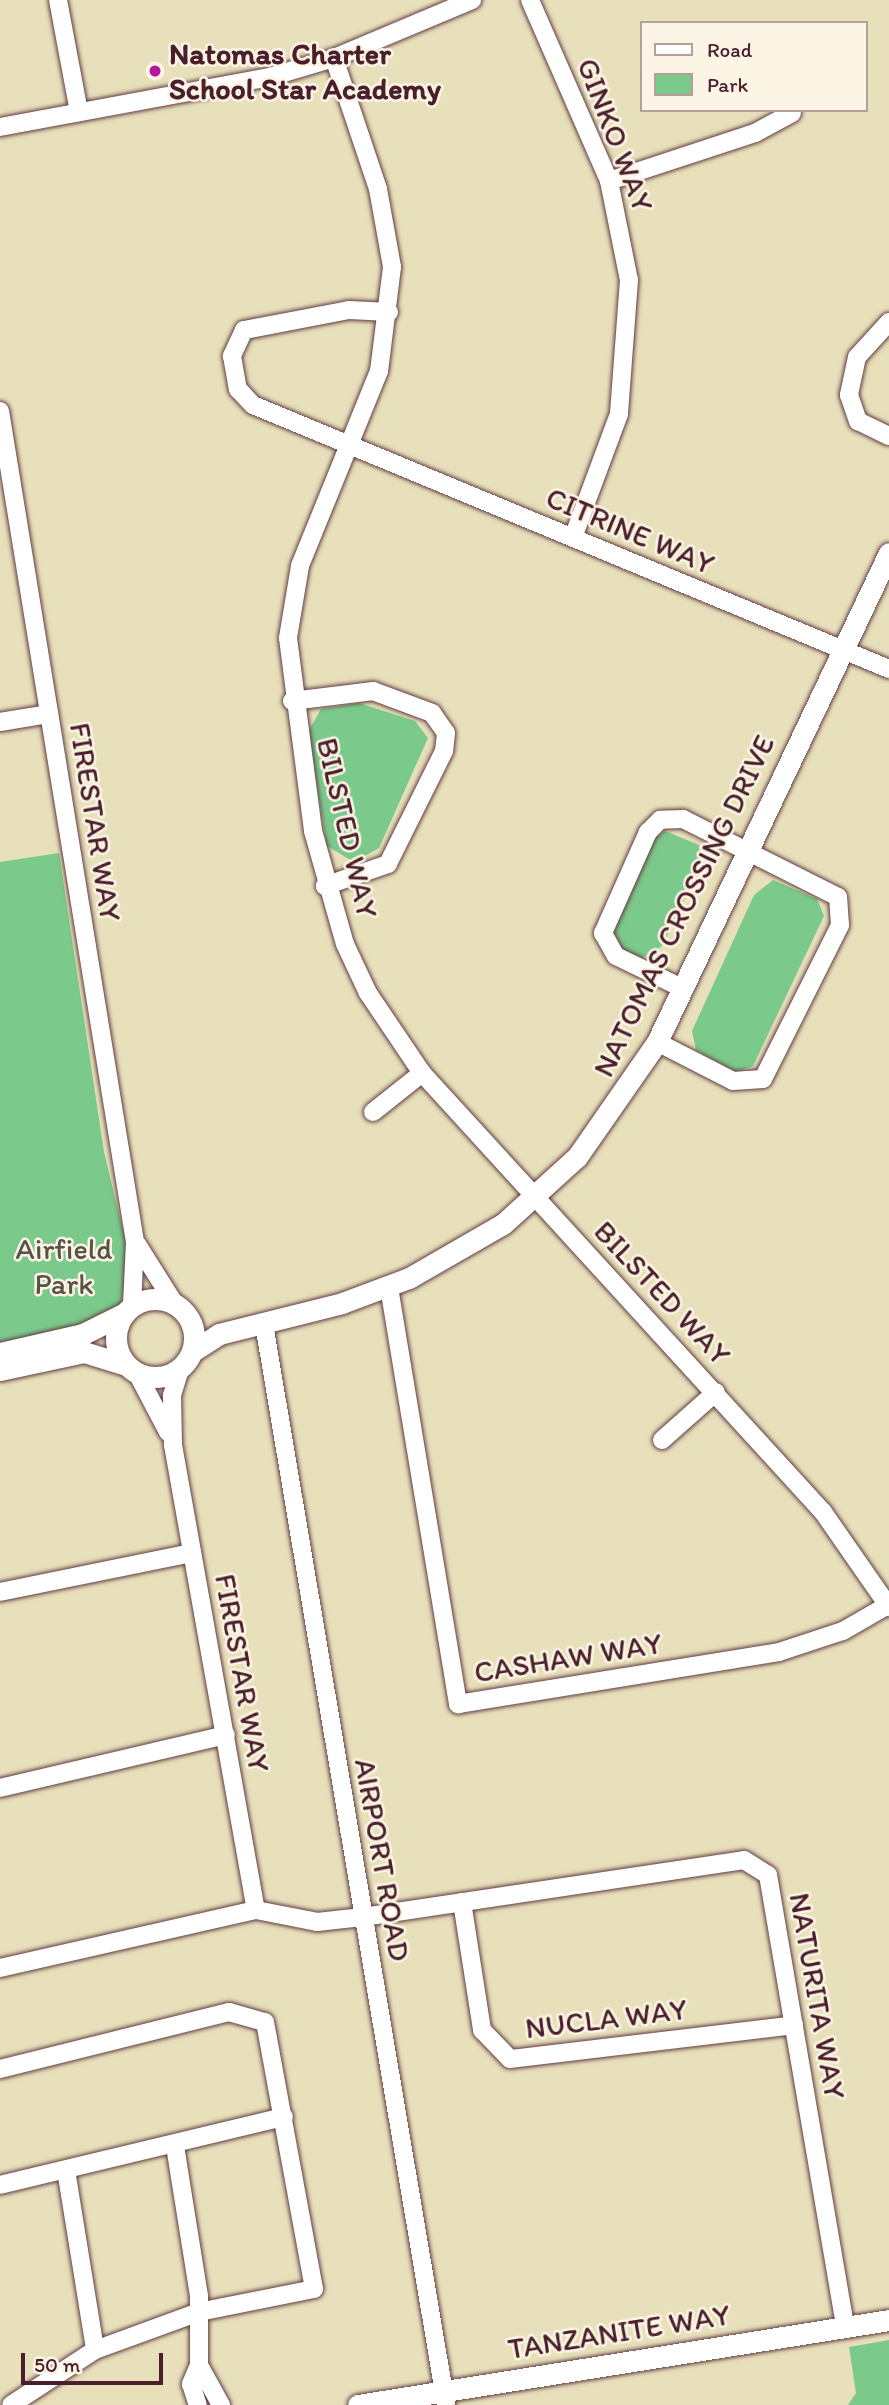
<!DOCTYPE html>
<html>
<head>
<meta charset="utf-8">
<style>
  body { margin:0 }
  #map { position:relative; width:889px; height:2405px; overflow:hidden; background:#e8e0bb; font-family:Itim,sans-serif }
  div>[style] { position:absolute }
  .green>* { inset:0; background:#7bca8b }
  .roads { filter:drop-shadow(0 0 2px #623c41) drop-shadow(0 0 2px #623c41) }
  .minor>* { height:18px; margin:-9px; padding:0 9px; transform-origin:9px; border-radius:9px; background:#fff }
  .tertiary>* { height:21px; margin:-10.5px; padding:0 10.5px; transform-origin:10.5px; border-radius:10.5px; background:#fff }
  .tertiary>.ring { margin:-10.5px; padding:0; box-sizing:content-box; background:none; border:21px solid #fff; border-radius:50% }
  .dots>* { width:19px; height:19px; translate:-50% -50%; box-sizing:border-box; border:4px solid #fcf5e5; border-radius:50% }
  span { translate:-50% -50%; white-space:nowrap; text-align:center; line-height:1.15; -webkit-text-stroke:5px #fcf5e5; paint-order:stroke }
  .poi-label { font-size:30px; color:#4a1f2b; font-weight:700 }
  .left { translate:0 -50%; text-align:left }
  .street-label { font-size:30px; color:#4a1f2b }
  .park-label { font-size:30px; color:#595248 }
  .legend { position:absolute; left:640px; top:21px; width:228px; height:91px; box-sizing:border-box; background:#fcf5e5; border:2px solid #b59f9b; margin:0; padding:9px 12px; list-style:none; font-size:21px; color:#4a1f2b }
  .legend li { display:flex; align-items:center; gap:14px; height:35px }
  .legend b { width:35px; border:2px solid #b59f9b }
  .scale { position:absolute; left:21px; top:2353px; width:142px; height:32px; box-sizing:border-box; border:4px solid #4a1f2b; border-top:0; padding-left:9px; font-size:21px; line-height:24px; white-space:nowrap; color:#4a1f2b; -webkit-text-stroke:5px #fcf5e5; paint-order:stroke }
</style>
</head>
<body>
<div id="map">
  <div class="green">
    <div style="clip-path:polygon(359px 703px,415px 721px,428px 738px,379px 848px,354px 862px,327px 846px,308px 732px,321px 709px)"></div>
    <div style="clip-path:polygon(665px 831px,699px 845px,700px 866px,662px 946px,642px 958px,619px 948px,610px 927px,649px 842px)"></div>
    <div style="clip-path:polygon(59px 853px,104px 1152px,131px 1263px,119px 1309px,94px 1324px,0 1348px,0 862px)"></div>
    <div style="clip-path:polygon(773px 880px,817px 899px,824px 916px,753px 1066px,736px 1072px,696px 1050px,692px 1031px,754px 895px)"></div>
    <div style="clip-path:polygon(889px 2340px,889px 2405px,848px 2405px,856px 2393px,849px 2347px)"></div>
  </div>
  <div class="roads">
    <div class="minor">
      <div style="left:58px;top:0;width:114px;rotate:79.4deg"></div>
      <div style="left:530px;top:0;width:197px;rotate:66.4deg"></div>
      <div style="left:609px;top:181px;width:101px;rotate:78.6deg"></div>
      <div style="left:629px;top:280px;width:134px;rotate:94.3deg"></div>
      <div style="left:619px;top:414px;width:132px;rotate:110.4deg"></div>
      <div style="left:334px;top:58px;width:138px;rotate:71.4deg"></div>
      <div style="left:378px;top:189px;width:79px;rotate:79.8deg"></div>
      <div style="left:392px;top:267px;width:105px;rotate:97.1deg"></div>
      <div style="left:379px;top:371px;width:210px;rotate:112.1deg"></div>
      <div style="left:300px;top:566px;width:73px;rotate:99.5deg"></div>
      <div style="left:288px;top:638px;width:195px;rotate:82.6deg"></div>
      <div style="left:313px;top:831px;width:117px;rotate:74.2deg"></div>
      <div style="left:345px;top:944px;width:54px;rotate:64.9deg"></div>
      <div style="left:368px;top:993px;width:97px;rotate:56deg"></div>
      <div style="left:422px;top:1073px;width:595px;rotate:47.59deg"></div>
      <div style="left:823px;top:1512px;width:116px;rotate:55.2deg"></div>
      <div style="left:0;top:127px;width:275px;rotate:-10.5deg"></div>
      <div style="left:270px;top:77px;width:67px;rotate:-16.5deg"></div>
      <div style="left:334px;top:58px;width:150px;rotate:-22.8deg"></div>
      <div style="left:609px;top:181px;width:154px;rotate:-18.2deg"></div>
      <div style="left:755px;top:133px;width:42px;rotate:-28.4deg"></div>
      <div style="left:389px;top:312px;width:40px;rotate:-177.1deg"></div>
      <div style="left:349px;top:310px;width:107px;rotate:169.2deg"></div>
      <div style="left:244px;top:330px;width:29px;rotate:115deg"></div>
      <div style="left:232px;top:356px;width:34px;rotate:80deg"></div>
      <div style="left:238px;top:389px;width:22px;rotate:47deg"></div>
      <div style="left:253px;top:405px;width:689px;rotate:22.54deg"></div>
      <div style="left:889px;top:322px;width:47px;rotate:132.4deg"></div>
      <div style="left:857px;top:357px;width:39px;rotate:102deg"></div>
      <div style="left:849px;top:395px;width:28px;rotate:71deg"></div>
      <div style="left:858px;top:421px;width:34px;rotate:26deg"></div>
      <div style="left:0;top:411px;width:842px;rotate:80.77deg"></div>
      <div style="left:135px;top:1242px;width:64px;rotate:92.7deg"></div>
      <div style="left:292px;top:701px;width:82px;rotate:-7deg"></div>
      <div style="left:373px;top:691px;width:63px;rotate:20.4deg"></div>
      <div style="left:432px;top:713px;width:24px;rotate:55deg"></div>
      <div style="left:446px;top:733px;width:18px;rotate:96deg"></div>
      <div style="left:444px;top:751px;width:126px;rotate:116.4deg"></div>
      <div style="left:388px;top:864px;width:67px;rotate:160.8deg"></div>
      <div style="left:0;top:722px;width:50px;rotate:-9.3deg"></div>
      <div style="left:657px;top:1042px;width:85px;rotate:27.2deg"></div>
      <div style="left:733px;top:1081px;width:30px;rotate:-4deg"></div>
      <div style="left:763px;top:1079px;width:172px;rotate:-63.4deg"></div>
      <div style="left:840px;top:925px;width:28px;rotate:-94deg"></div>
      <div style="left:838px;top:897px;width:174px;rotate:-153.3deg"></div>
      <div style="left:683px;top:819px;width:23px;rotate:178deg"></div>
      <div style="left:660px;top:820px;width:17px;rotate:135deg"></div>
      <div style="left:648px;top:832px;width:111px;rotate:114deg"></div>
      <div style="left:603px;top:933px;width:26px;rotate:61deg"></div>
      <div style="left:616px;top:956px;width:73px;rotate:25.9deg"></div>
      <div style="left:373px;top:1112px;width:63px;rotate:-38.5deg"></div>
      <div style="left:137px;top:1244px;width:70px;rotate:57.9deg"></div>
      <div style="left:389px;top:1287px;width:423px;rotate:80.6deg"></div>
      <div style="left:458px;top:1704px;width:325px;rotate:-9.2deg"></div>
      <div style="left:779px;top:1652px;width:67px;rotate:-18.2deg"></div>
      <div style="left:843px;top:1631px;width:52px;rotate:-30deg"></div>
      <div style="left:264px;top:1324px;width:1096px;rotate:80.44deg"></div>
      <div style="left:180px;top:1369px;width:28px;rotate:107deg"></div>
      <div style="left:172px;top:1396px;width:49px;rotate:88.8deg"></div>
      <div style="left:173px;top:1445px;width:472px;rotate:79.9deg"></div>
      <div style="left:137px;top:1373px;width:67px;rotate:62.3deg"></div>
      <div style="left:662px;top:1440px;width:72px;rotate:-41.6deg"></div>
      <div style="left:0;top:1592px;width:196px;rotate:-11.5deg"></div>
      <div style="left:0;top:1788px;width:232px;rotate:-13.2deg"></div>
      <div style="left:462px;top:1902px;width:130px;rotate:81.1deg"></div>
      <div style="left:482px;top:2030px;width:40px;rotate:46deg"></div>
      <div style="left:510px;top:2059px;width:286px;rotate:-6.8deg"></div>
      <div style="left:0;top:1968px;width:262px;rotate:-12.8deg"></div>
      <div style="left:256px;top:1910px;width:62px;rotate:11.1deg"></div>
      <div style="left:317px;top:1922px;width:46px;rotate:-6.2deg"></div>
      <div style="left:363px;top:1917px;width:385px;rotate:-8.5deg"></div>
      <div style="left:744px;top:1860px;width:28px;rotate:32deg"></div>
      <div style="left:768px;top:1875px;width:458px;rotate:80.3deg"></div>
      <div style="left:0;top:2069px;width:236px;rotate:-14deg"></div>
      <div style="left:229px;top:2012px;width:37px;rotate:16deg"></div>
      <div style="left:265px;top:2022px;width:271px;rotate:79.6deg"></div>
      <div style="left:314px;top:2289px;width:117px;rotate:168.7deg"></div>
      <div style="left:199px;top:2312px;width:111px;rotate:159.9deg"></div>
      <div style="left:95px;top:2350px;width:100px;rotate:146.8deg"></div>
      <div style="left:175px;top:2146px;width:152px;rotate:80.9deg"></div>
      <div style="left:199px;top:2296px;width:69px;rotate:90deg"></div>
      <div style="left:199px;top:2365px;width:21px;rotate:113deg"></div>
      <div style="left:191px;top:2384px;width:22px;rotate:72deg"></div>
      <div style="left:66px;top:2170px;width:182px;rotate:80.8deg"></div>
      <div style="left:0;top:2185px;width:292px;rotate:-13.5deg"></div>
      <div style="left:199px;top:2365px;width:46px;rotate:61.2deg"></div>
    </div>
    <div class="tertiary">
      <div class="ring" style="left:116px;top:1299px;width:57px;height:57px"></div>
      <div style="left:193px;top:1351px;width:31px;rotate:-33deg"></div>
      <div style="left:219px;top:1334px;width:127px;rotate:-14.1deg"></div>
      <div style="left:342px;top:1303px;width:72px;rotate:-20.5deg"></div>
      <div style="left:409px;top:1278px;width:108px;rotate:-29.9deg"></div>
      <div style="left:503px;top:1224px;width:100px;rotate:-42.2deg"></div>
      <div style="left:577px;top:1157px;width:140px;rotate:-55.2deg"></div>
      <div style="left:657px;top:1042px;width:541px;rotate:-64.62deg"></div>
      <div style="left:0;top:1353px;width:85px;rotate:-12.9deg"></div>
      <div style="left:83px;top:1334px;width:45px;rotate:-26.6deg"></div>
      <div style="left:0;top:1370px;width:86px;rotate:-12.1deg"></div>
      <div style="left:84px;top:1352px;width:44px;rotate:17.2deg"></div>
      <div style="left:358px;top:2405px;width:538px;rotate:-9.09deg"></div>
    </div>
  </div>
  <div class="dots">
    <div style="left:155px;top:71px;background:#b5179e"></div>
  </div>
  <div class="poi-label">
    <span class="left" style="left:169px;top:71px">Natomas Charter<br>School Star Academy</span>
  </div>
  <div class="street-label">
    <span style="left:615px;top:135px;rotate:69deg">GINKO WAY</span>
    <span style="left:630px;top:531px;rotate:23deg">CITRINE WAY</span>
    <span style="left:95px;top:822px;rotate:81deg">FIRESTAR WAY</span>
    <span style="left:347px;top:828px;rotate:77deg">BILSTED WAY</span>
    <span style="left:684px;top:906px;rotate:-64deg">NATOMAS CROSSING DRIVE</span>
    <span style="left:662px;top:1293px;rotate:47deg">BILSTED WAY</span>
    <span style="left:568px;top:1658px;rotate:-9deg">CASHAW WAY</span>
    <span style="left:242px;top:1673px;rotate:80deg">FIRESTAR WAY</span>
    <span style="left:382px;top:1860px;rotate:80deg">AIRPORT ROAD</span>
    <span style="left:817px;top:1996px;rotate:80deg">NATURITA WAY</span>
    <span style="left:606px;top:2019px;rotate:-7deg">NUCLA WAY</span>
    <span style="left:619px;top:2332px;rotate:-9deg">TANZANITE WAY</span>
  </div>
  <div class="park-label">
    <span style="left:64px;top:1266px">Airfield<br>Park</span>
  </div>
  <ul class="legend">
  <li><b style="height:9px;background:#fff"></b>Road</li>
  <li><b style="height:19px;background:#7bca8b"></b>Park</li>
  </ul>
  <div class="scale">50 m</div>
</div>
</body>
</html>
